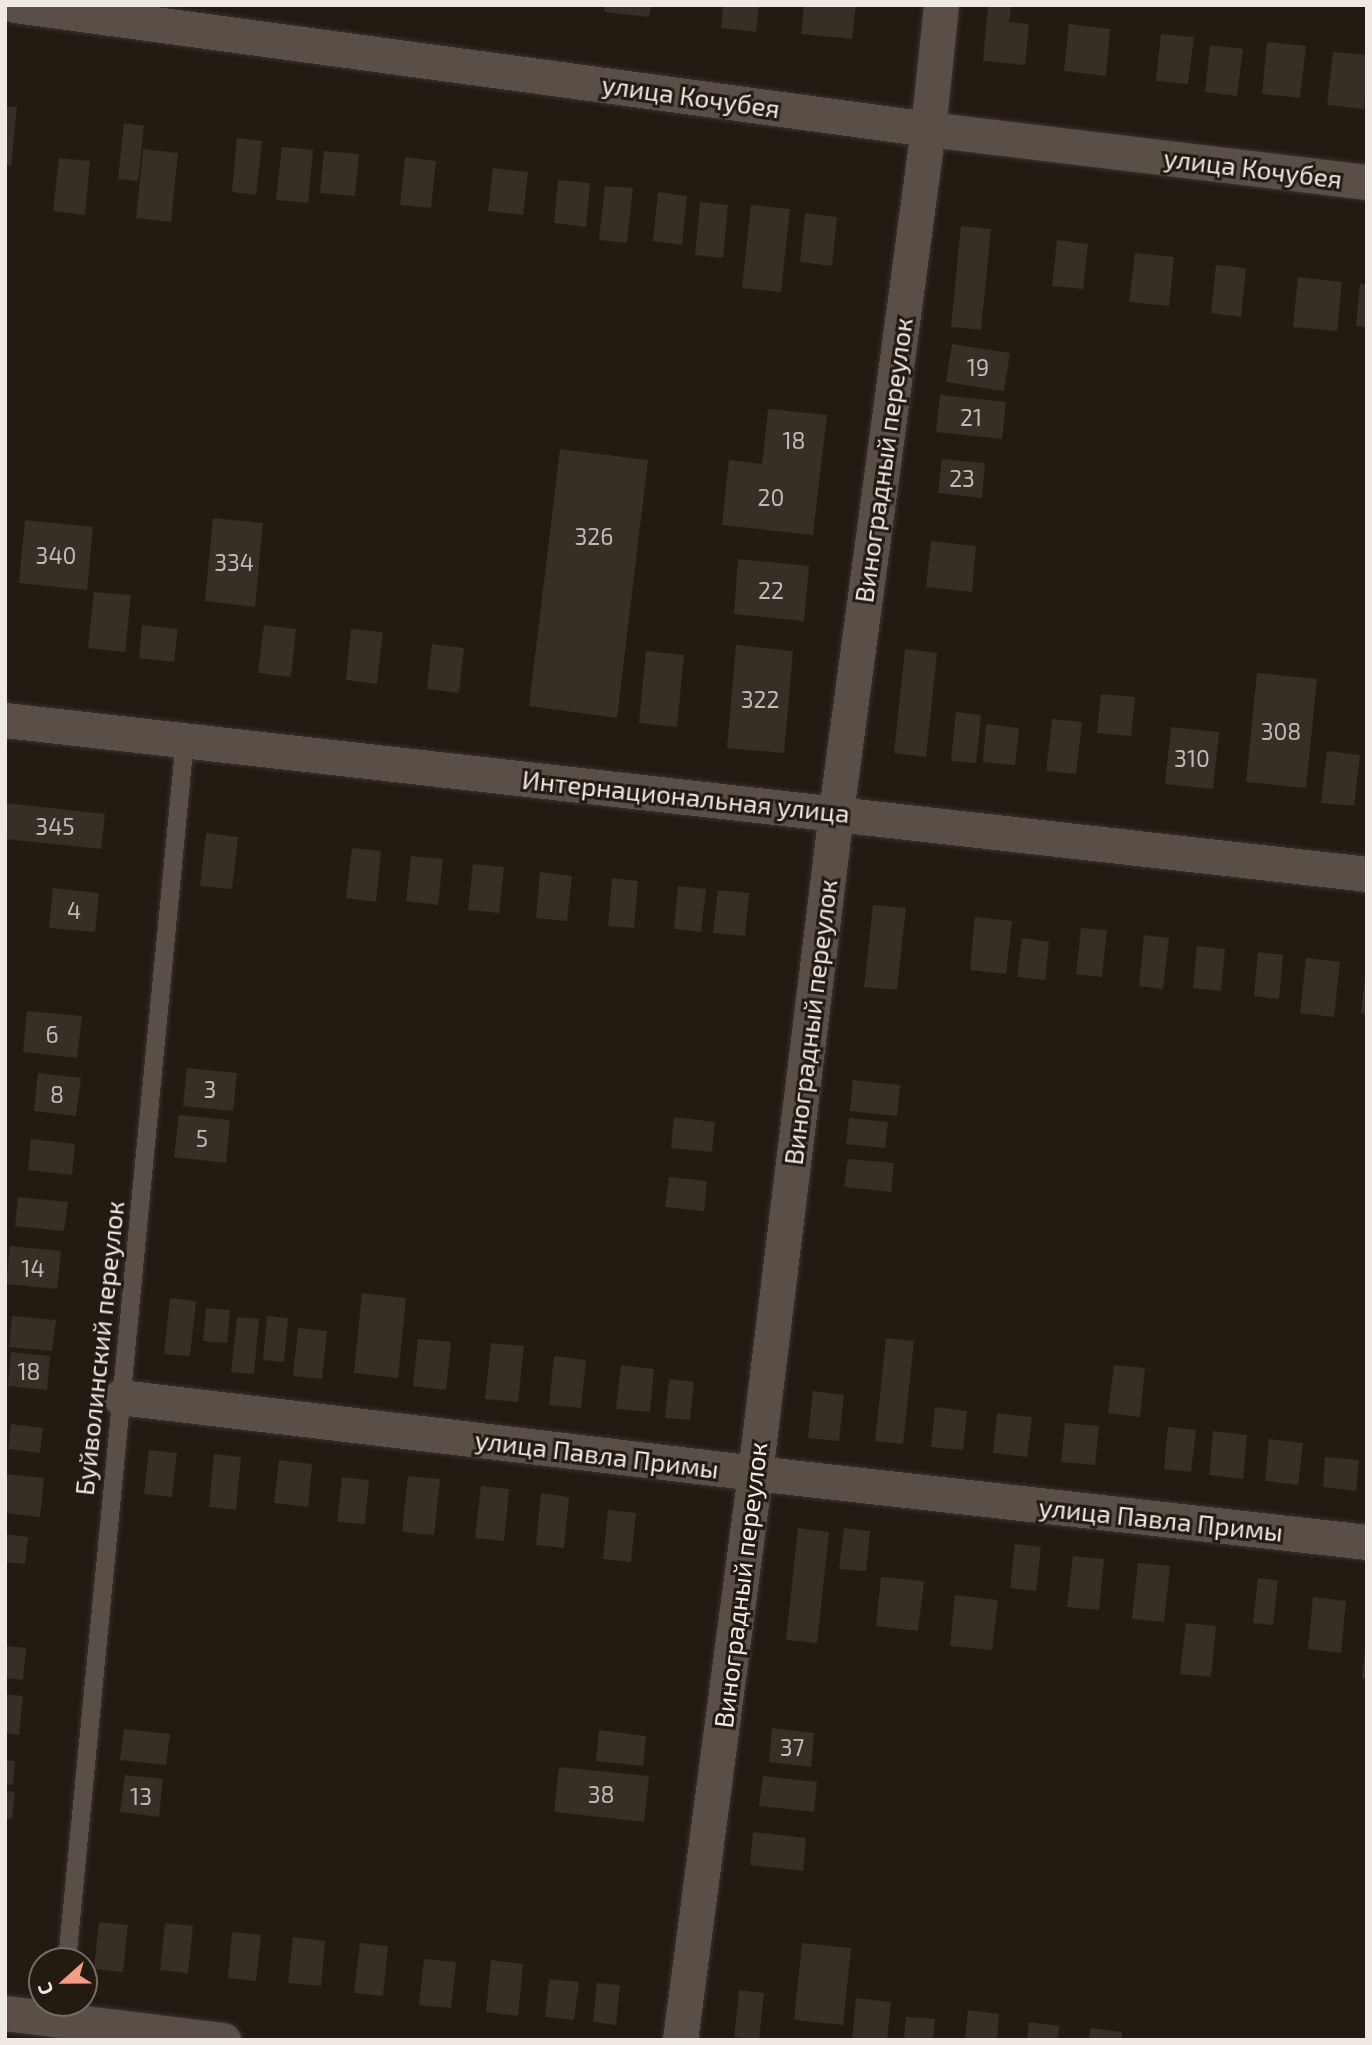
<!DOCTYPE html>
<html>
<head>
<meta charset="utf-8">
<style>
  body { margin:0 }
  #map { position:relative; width:1372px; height:2045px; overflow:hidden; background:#231a12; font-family:"Exo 2",sans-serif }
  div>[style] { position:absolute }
  .building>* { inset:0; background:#372e25 }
  .roads { filter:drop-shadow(0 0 2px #39332f) drop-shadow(0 0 2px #39332f) }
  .service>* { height:18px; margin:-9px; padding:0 9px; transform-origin:9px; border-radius:9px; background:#594f46 }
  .minor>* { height:35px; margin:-17.5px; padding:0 17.5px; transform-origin:17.5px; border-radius:17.5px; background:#594f46 }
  span { translate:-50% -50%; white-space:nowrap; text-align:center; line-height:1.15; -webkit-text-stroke:6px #231a12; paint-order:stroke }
  .number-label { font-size:23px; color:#c1bab4 }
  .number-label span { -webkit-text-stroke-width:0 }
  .street-label { font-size:26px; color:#efe9e4 }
  .frame { position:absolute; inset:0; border:7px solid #efe9e4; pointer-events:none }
  .north { position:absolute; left:28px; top:1947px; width:70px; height:70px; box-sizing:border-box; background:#231a12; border:2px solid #756d66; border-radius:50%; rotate:249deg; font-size:19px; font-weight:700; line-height:28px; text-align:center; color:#efe9e4 }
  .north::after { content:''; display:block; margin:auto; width:24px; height:32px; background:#f49e86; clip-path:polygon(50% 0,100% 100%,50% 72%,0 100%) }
</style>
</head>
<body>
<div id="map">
  <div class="building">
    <div style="clip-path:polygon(605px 5px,651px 5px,649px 17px,604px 12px)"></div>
    <div style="clip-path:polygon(723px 5px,759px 5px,756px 32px,721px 28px)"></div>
    <div style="clip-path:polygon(804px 5px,856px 5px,852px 39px,801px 34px)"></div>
    <div style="clip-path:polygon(988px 5px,1011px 5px,1009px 22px,1029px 24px,1025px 65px,983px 61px)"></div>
    <div style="clip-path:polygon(1069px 24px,1110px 29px,1106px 76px,1064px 71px)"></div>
    <div style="clip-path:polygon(1161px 34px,1194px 37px,1188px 84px,1156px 81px)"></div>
    <div style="clip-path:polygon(1267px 42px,1306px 46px,1300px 98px,1262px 94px)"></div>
    <div style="clip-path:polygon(1210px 45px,1243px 49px,1237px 96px,1205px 92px)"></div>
    <div style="clip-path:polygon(1333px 52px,1367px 55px,1364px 109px,1327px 105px)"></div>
    <div style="clip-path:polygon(5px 106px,17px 107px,11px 166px,5px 165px)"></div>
    <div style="clip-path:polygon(124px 123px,144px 126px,138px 181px,118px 179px)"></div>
    <div style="clip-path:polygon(237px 138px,262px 141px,256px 195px,232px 192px)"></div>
    <div style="clip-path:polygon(282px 147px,313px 150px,308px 203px,276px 200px)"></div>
    <div style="clip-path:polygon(143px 149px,178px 153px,171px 222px,136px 218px)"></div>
    <div style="clip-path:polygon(324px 151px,359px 154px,355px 196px,320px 193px)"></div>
    <div style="clip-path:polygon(405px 157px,436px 161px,431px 208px,400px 205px)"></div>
    <div style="clip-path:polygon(59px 158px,90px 161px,85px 215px,53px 211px)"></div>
    <div style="clip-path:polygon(493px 168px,528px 172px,523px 215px,488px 211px)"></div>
    <div style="clip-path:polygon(558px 180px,590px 183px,586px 227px,554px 223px)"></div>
    <div style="clip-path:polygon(605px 186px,633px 188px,627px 243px,599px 240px)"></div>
    <div style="clip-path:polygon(658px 192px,687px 196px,682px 245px,653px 241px)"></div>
    <div style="clip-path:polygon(700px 202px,728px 205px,723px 258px,695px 255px)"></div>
    <div style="clip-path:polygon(751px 205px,790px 209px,781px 292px,742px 288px)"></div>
    <div style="clip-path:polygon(805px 213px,837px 217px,832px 266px,800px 262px)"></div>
    <div style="clip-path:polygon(961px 226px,991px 229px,981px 330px,951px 327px)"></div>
    <div style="clip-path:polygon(1057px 240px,1088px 244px,1083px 289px,1052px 286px)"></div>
    <div style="clip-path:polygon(1135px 253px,1174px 257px,1169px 306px,1129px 302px)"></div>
    <div style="clip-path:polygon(1216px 265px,1246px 268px,1241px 317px,1211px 313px)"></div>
    <div style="clip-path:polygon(1298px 277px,1342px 282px,1337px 331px,1293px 327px)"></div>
    <div style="clip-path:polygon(1360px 284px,1367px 285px,1367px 327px,1356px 326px)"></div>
    <div style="clip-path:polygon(952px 344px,1010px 353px,1004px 391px,946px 382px)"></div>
    <div style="clip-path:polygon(940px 395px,1006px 402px,1002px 439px,936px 432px)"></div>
    <div style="clip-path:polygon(768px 409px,827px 415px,813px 535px,722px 525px,729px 460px,762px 464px)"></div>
    <div style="clip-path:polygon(560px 449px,648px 460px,617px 718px,529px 706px)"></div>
    <div style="clip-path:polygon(942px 459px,985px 463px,982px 498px,938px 493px)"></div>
    <div style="clip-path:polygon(213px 518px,263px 523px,255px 607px,205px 601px)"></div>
    <div style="clip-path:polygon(25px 520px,93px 527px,87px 590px,19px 583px)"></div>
    <div style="clip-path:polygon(931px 541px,976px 546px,972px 592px,926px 587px)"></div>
    <div style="clip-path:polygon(738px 559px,809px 566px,804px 621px,734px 614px)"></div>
    <div style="clip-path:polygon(94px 592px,131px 595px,125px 652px,88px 648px)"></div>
    <div style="clip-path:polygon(142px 625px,178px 629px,174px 662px,139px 658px)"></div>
    <div style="clip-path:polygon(264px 625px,296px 629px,291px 677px,258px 673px)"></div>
    <div style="clip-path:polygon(351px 629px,383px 632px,377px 684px,346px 680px)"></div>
    <div style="clip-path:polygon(432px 644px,464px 648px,459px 693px,427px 689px)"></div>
    <div style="clip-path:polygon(736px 645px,793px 651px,784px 753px,727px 748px)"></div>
    <div style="clip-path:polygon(905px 649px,937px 653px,926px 757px,894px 753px)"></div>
    <div style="clip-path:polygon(646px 651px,684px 655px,677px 727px,639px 723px)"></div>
    <div style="clip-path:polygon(1257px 673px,1317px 679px,1306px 788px,1246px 782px)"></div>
    <div style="clip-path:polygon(1101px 694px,1135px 697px,1131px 736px,1097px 733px)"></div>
    <div style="clip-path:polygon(956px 712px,981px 715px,976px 763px,951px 761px)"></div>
    <div style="clip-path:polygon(1052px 719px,1082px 722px,1076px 774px,1046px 771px)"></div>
    <div style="clip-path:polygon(986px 724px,1019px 728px,1015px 765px,983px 762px)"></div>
    <div style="clip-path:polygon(1171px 727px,1219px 732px,1213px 789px,1165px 784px)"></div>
    <div style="clip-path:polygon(1327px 751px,1360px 755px,1354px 806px,1321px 803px)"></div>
    <div style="clip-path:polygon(5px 803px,105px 814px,101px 849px,5px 839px)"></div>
    <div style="clip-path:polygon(206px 833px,238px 837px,232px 889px,200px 886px)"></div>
    <div style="clip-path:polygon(352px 848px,381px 851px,376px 902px,346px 898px)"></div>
    <div style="clip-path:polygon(411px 856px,443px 859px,438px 905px,406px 901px)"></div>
    <div style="clip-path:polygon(473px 864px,504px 867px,499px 913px,468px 910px)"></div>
    <div style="clip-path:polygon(540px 872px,572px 876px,567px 921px,536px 918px)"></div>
    <div style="clip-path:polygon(612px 878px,638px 881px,634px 928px,608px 926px)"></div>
    <div style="clip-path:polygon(678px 886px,706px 889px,701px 932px,674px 929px)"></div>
    <div style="clip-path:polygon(53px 888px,99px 893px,95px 932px,49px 928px)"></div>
    <div style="clip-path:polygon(718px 890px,749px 893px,745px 936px,713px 933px)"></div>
    <div style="clip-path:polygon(873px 905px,906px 908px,897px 990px,864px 987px)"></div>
    <div style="clip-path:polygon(975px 917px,1012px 921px,1006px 974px,970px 970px)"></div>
    <div style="clip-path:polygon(1081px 928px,1107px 930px,1102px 977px,1076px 974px)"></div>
    <div style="clip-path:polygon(1144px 935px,1169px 938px,1163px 989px,1139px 986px)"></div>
    <div style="clip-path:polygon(1022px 938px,1049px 942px,1045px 980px,1017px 977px)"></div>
    <div style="clip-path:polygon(1197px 946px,1225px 949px,1221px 991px,1193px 988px)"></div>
    <div style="clip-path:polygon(1258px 952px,1283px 955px,1279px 999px,1254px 996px)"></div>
    <div style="clip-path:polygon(1306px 958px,1340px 962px,1334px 1017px,1300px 1013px)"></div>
    <div style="clip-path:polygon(1365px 978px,1367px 978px,1367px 1014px,1361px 1013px)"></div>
    <div style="clip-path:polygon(27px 1011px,82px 1016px,77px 1058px,23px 1052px)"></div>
    <div style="clip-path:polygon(187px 1068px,237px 1073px,233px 1111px,183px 1106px)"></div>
    <div style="clip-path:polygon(38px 1073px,81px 1078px,76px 1116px,34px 1111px)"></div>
    <div style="clip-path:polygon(853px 1080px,900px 1085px,897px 1116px,850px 1111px)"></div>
    <div style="clip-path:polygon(179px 1115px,230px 1120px,226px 1163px,174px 1157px)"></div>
    <div style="clip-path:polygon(674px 1117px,715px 1122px,712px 1152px,671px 1148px)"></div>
    <div style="clip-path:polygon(849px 1118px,888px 1122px,885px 1148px,846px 1144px)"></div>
    <div style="clip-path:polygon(31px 1139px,75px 1144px,72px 1175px,28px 1170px)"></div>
    <div style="clip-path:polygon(848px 1159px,894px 1163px,891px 1192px,844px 1187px)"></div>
    <div style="clip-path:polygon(669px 1177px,707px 1181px,704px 1211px,665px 1207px)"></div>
    <div style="clip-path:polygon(18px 1197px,68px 1202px,64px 1231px,15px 1226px)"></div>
    <div style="clip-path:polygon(10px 1246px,61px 1251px,57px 1289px,6px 1284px)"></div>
    <div style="clip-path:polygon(362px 1293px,406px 1298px,398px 1378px,354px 1373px)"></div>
    <div style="clip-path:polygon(170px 1298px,196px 1301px,190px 1356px,164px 1354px)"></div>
    <div style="clip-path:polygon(206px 1308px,230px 1310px,227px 1343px,203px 1341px)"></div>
    <div style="clip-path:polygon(12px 1316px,56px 1320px,52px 1351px,9px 1347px)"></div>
    <div style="clip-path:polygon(267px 1316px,288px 1318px,284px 1362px,263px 1360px)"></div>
    <div style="clip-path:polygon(237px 1317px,259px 1319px,254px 1374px,231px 1372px)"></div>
    <div style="clip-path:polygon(298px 1328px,327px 1331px,322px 1379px,293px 1376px)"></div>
    <div style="clip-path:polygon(886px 1338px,914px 1341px,903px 1444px,875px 1441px)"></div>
    <div style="clip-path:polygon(418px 1339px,451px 1342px,446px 1390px,413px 1386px)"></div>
    <div style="clip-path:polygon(491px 1343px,524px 1346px,518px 1402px,485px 1399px)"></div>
    <div style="clip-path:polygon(11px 1352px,50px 1356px,47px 1390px,8px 1386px)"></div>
    <div style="clip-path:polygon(554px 1356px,586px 1360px,581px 1408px,549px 1405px)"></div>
    <div style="clip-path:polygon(621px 1365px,654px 1369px,650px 1412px,616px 1409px)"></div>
    <div style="clip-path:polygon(1114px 1365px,1145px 1368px,1140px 1417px,1108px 1413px)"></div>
    <div style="clip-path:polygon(669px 1379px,694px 1382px,690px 1420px,665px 1418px)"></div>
    <div style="clip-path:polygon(813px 1391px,844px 1395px,839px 1441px,808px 1438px)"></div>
    <div style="clip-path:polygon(935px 1407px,967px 1411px,963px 1450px,931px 1447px)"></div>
    <div style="clip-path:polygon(997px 1413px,1032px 1417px,1027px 1457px,993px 1453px)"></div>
    <div style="clip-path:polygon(1065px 1423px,1099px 1426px,1095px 1465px,1061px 1462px)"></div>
    <div style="clip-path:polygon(11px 1424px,43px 1428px,40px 1453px,8px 1449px)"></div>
    <div style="clip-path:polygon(1168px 1427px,1196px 1430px,1191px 1472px,1164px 1469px)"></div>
    <div style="clip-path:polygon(1213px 1431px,1247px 1435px,1243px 1479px,1209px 1475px)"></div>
    <div style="clip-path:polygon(1269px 1439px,1303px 1443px,1298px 1485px,1265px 1481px)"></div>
    <div style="clip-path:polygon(149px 1450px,177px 1453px,172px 1497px,144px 1494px)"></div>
    <div style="clip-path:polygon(214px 1454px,241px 1457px,236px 1510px,209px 1507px)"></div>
    <div style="clip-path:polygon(1325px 1457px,1359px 1460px,1356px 1491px,1323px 1487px)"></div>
    <div style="clip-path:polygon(279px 1460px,312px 1464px,308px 1507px,274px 1503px)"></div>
    <div style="clip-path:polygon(5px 1474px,44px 1478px,40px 1517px,5px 1513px)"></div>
    <div style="clip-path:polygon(408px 1476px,440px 1479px,434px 1535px,402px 1532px)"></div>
    <div style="clip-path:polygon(342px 1477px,369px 1480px,365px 1524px,337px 1522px)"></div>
    <div style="clip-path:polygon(481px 1486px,509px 1489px,504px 1541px,475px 1538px)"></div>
    <div style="clip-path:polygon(541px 1493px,569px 1497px,564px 1548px,536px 1545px)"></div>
    <div style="clip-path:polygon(608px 1510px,636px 1513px,631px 1562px,603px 1559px)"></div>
    <div style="clip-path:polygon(798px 1528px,829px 1532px,817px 1643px,786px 1640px)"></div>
    <div style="clip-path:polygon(844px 1528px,870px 1531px,866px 1571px,839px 1569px)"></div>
    <div style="clip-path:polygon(5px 1534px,28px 1537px,25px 1564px,5px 1562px)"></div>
    <div style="clip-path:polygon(1015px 1544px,1041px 1547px,1036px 1591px,1010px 1588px)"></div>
    <div style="clip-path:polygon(1073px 1556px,1104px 1559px,1099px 1610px,1067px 1607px)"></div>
    <div style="clip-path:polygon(1138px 1563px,1170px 1566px,1164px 1622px,1132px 1619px)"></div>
    <div style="clip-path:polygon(881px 1577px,924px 1581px,918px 1631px,876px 1626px)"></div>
    <div style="clip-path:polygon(1258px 1578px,1278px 1580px,1273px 1625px,1253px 1623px)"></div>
    <div style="clip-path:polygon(955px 1595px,998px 1600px,992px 1650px,950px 1646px)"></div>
    <div style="clip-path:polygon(1313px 1597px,1346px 1601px,1341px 1653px,1308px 1649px)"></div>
    <div style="clip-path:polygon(1186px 1623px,1216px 1626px,1211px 1677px,1180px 1674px)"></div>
    <div style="clip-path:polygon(5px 1646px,26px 1648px,23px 1680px,5px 1678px)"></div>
    <div style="clip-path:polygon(1365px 1648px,1367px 1648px,1367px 1679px,1362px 1678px)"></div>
    <div style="clip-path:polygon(5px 1694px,23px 1696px,19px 1735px,5px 1733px)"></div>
    <div style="clip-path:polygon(772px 1728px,814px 1733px,811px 1767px,769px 1762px)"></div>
    <div style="clip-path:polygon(124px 1729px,170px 1734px,166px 1765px,120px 1760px)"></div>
    <div style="clip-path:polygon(599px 1730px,646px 1736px,643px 1766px,596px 1761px)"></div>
    <div style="clip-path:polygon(5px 1760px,15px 1761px,13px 1785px,5px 1784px)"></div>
    <div style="clip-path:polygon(559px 1767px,649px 1776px,644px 1822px,554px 1812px)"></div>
    <div style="clip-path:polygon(125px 1775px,163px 1779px,159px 1817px,120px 1812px)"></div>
    <div style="clip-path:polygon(763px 1776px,817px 1782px,814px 1812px,759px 1806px)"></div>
    <div style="clip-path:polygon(5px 1791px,15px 1792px,12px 1819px,5px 1819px)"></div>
    <div style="clip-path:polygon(753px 1832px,806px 1838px,803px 1871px,750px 1865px)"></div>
    <div style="clip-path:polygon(99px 1922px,128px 1925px,123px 1972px,94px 1969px)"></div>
    <div style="clip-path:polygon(165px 1923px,193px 1926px,188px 1973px,160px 1970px)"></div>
    <div style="clip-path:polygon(232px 1932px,261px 1935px,256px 1981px,228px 1978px)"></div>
    <div style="clip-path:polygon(293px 1937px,325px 1941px,321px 1986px,288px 1983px)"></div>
    <div style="clip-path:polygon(360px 1943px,388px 1946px,383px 1996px,354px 1993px)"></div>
    <div style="clip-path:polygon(802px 1943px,851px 1948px,843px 2025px,794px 2020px)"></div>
    <div style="clip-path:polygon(424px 1959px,456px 1962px,451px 2008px,419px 2005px)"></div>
    <div style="clip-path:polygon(491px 1960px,523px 1964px,518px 2016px,486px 2012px)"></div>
    <div style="clip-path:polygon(549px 1979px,579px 1982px,574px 2020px,545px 2017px)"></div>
    <div style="clip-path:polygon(597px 1983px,620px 1985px,616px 2025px,593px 2022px)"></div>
    <div style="clip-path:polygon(739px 1990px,764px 1993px,759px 2040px,734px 2037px)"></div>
    <div style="clip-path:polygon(856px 1998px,891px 2002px,887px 2040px,852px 2040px)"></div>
    <div style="clip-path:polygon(968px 2010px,999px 2014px,997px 2040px,965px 2040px)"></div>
    <div style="clip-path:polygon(906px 2017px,935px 2019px,933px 2040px,904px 2040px)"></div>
    <div style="clip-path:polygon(1029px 2022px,1059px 2026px,1058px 2040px,1027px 2040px)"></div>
    <div style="clip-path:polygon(1090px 2028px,1122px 2032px,1122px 2040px,1089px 2040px)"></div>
  </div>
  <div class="roads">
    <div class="service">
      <div style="left:67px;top:1961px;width:1227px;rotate:-84.48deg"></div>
    </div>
    <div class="minor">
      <div style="left:15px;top:5px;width:921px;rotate:7.73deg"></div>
      <div style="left:928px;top:129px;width:442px;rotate:6.9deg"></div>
      <div style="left:5px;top:720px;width:1371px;rotate:6.45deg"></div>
      <div style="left:120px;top:1397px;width:640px;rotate:6.82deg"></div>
      <div style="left:755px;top:1473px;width:616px;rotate:6.43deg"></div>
      <div style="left:5px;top:2013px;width:220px;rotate:7.1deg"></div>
      <div style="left:680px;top:2040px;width:572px;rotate:-82.46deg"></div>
      <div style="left:755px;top:1473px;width:666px;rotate:-83.01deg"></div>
      <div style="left:836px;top:812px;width:689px;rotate:-82.33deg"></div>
      <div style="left:928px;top:129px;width:125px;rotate:-84deg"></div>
    </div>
  </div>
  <div class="number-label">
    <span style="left:978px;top:367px">19</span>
    <span style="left:971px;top:417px">21</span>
    <span style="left:794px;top:440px">18</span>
    <span style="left:962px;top:478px">23</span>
    <span style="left:771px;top:497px">20</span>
    <span style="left:594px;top:536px">326</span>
    <span style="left:56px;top:555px">340</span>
    <span style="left:234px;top:562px">334</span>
    <span style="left:771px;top:590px">22</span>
    <span style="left:760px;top:699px">322</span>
    <span style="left:1281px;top:731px">308</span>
    <span style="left:1192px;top:758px">310</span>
    <span style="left:55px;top:826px">345</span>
    <span style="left:74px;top:910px">4</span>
    <span style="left:52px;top:1034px">6</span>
    <span style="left:210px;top:1089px">3</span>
    <span style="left:57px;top:1094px">8</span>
    <span style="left:202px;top:1138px">5</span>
    <span style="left:33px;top:1268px">14</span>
    <span style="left:29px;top:1371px">18</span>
    <span style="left:792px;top:1747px">37</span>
    <span style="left:601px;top:1794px">38</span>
    <span style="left:141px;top:1796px">13</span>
  </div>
  <div class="street-label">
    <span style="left:691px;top:96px;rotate:8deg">улица Кочубея</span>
    <span style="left:1253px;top:168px;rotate:7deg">улица Кочубея</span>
    <span style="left:883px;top:460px;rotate:-82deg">Виноградный переулок</span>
    <span style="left:686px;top:796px;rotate:6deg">Интернациональная улица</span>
    <span style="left:810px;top:1022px;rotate:-83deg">Виноградный переулок</span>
    <span style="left:99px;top:1348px;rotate:-84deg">Буйволинский переулок</span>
    <span style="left:597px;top:1454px;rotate:7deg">улица Павла Примы</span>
    <span style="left:1161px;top:1519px;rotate:6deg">улица Павла Примы</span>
    <span style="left:740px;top:1585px;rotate:-83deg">Виноградный переулок</span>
  </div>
  <div class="frame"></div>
  <div class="north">С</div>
</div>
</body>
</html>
